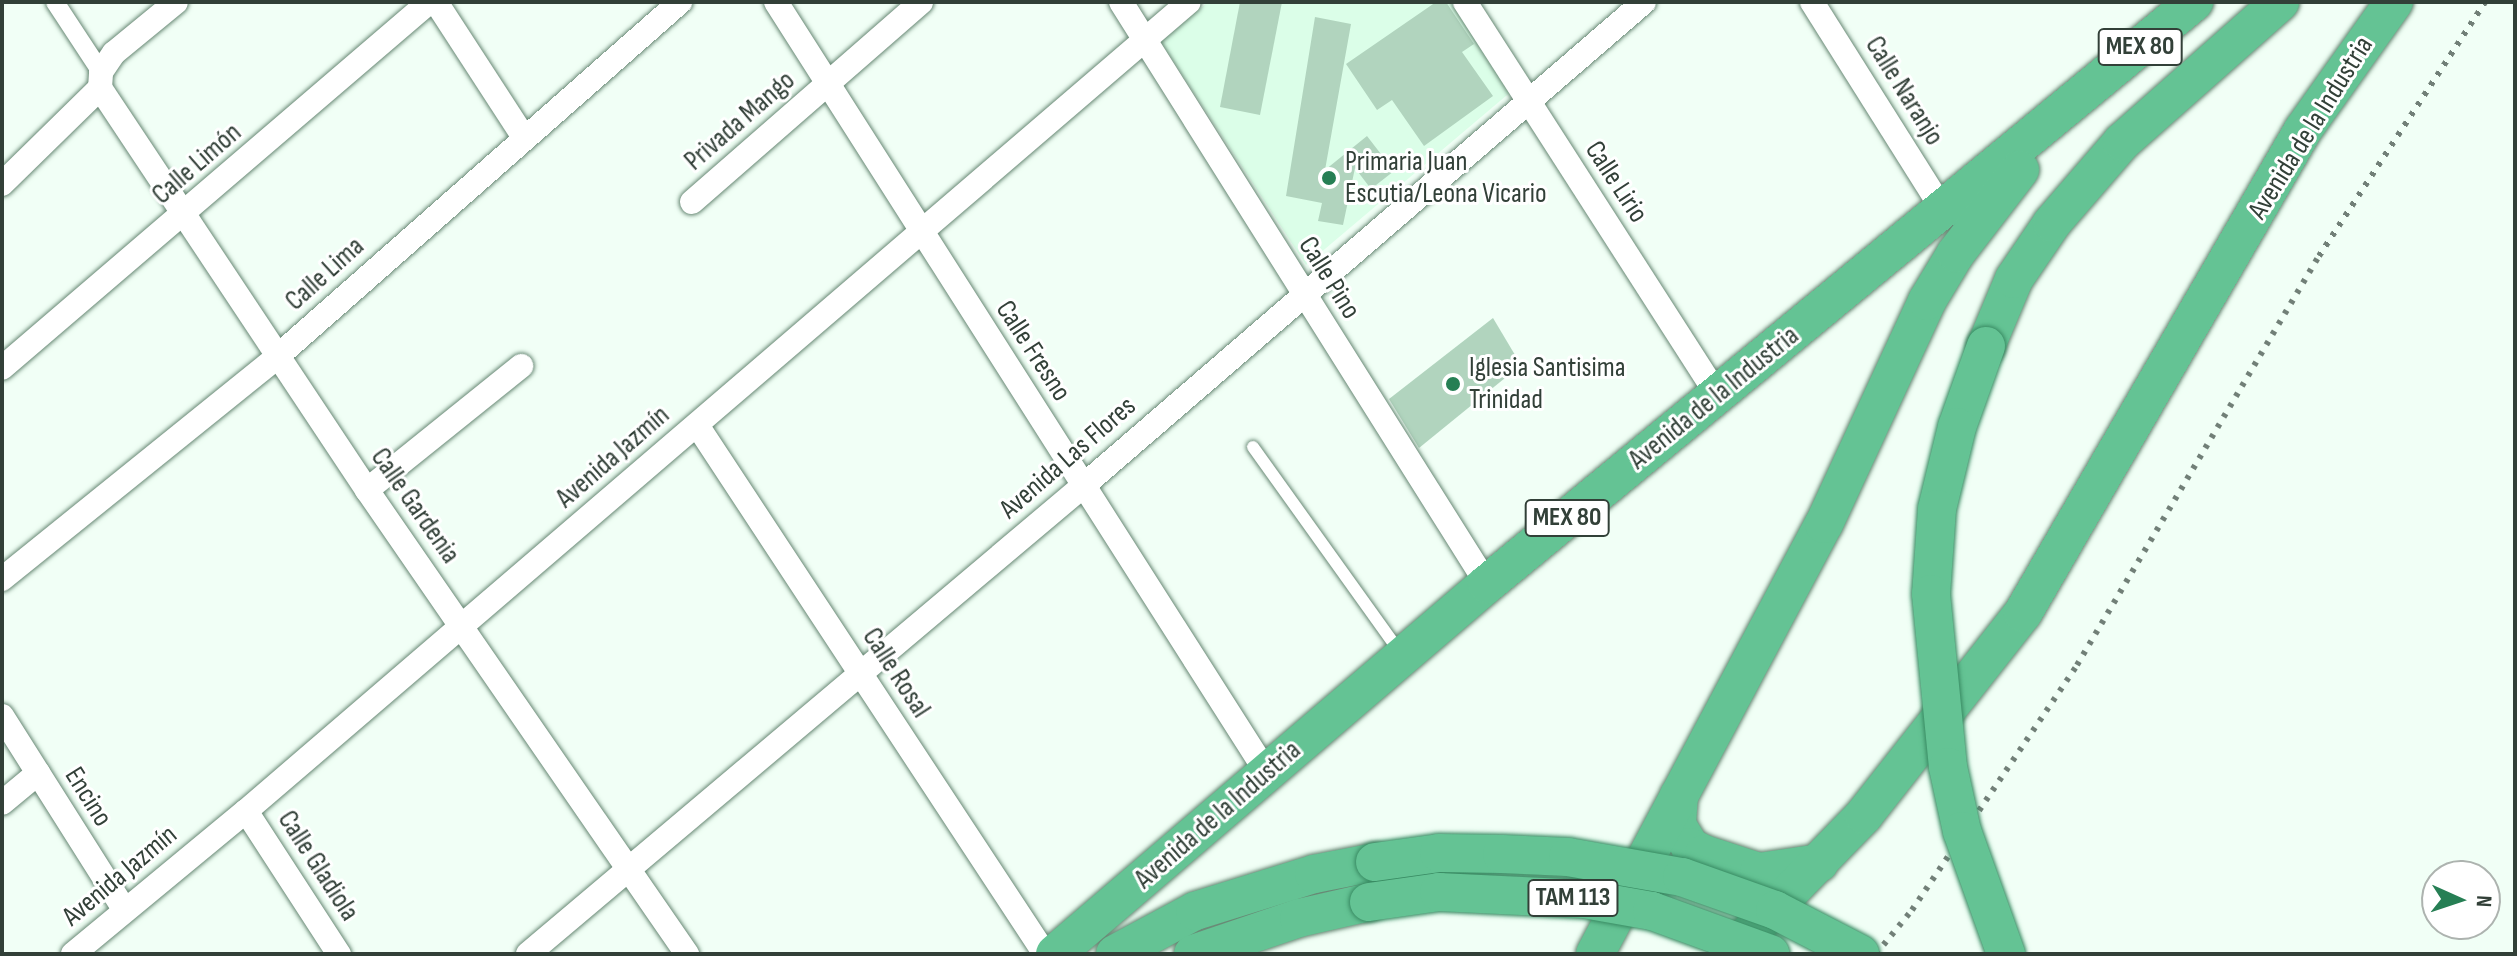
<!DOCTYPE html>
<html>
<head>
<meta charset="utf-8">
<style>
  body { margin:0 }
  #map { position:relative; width:2517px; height:956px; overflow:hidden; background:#f1fff6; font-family:"Sofia Sans Condensed",sans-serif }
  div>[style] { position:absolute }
  .built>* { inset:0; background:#dbfee8 }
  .building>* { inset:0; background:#b1d4be }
  .roads { filter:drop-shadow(0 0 2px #678874) drop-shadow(0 0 2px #678874) }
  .service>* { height:12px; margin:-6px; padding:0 6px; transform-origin:6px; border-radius:6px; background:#fff }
  .pedestrian>* { height:18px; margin:-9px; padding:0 9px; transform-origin:9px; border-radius:9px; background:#fff }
  .minor>* { height:24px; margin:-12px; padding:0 12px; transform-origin:12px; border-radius:12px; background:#fff }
  .trunk>* { height:38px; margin:-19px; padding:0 19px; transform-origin:19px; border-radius:19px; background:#64c394 }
  .rail>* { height:6px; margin-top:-3px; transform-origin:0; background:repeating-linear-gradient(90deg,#717f77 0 4px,transparent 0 12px) }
  .bridges { filter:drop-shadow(0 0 2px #398b63) drop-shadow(0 0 2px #398b63) }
  .trunk-bridge>* { height:38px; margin:-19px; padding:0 19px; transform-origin:19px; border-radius:19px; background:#64c394 }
  .dots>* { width:22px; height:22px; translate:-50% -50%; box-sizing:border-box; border:4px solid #fff; border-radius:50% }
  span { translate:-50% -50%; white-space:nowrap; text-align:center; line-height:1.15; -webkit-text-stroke:6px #fff; paint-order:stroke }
  .shield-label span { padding:2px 6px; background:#fff; border:2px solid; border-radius:6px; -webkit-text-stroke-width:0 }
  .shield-label { font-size:26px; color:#324038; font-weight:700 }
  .street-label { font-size:28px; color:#324038 }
  .poi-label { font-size:28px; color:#324038 }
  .left { translate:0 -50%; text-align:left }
  .frame { position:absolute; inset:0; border:4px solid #324038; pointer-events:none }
  .north { position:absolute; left:2421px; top:860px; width:80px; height:80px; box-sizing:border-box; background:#fff; border:2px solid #adb3af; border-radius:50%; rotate:93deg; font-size:22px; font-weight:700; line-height:32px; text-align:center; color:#324038 }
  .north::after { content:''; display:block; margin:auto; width:28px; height:36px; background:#267f54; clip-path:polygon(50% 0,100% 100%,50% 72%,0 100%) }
</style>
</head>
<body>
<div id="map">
  <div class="built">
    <div style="clip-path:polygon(1208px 2px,1455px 2px,1513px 90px,1306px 265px,1161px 42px)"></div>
  </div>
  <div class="building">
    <div style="clip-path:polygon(1240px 2px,1282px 2px,1260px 115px,1220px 107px)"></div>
    <div style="clip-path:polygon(1436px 2px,1446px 2px,1474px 44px,1462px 52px,1493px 96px,1424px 146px,1392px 100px,1377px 110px,1346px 64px)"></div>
    <div style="clip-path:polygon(1315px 17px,1351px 24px,1325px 170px,1367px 136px,1394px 171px,1371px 189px,1355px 168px,1343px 225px,1318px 221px,1322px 203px,1286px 196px)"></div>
    <div style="clip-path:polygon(1493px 318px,1521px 365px,1419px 448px,1389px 399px)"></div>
  </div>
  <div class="roads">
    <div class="service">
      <div style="left:1253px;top:447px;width:252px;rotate:54.4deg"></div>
    </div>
    <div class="pedestrian">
      <div style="left:55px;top:2px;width:84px;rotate:56.7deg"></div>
    </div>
    <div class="minor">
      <div style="left:436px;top:2px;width:160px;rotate:57deg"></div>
      <div style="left:776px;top:2px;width:914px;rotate:57.51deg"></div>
      <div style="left:1121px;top:2px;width:688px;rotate:57.84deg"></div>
      <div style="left:1465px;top:2px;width:466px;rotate:57.3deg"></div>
      <div style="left:1812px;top:2px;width:248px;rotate:57.8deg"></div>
      <div style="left:100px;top:88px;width:483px;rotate:56.4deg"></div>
      <div style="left:367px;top:490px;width:564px;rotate:55.41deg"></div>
      <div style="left:2px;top:184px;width:137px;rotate:-44.4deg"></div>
      <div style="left:100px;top:88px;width:16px;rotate:-86deg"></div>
      <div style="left:101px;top:72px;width:23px;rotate:-56deg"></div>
      <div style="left:114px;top:53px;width:80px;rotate:-39.4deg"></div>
      <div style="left:692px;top:202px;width:304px;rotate:-41.1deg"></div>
      <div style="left:2px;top:368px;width:562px;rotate:-40.6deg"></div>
      <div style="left:697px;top:425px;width:633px;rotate:56.66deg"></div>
      <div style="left:367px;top:490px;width:198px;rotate:-38.8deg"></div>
      <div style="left:2px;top:579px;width:355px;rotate:-38.9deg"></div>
      <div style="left:278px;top:356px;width:536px;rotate:-41.37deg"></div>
      <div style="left:2px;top:716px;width:228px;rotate:57.7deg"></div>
      <div style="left:2px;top:803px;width:47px;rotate:-39.8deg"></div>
      <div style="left:246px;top:811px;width:171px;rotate:57deg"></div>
      <div style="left:73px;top:954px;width:224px;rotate:-39.6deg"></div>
      <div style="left:246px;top:811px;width:1242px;rotate:-40.63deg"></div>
      <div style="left:528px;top:954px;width:726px;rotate:-40.14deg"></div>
      <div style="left:1083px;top:486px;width:741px;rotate:-40.79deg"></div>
    </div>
    <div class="trunk">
      <div style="left:1986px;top:346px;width:73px;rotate:-67.3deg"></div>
      <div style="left:2014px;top:279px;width:68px;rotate:-55.8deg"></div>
      <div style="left:2052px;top:223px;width:107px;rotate:-49.2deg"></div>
      <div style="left:2122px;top:142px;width:211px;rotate:-41.5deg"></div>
      <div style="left:1679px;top:795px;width:30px;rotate:94deg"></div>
      <div style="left:1677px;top:825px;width:26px;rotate:59deg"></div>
      <div style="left:1690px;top:847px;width:16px;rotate:27deg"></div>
      <div style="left:1704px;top:854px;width:58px;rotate:18.1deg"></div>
      <div style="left:1759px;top:872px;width:61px;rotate:-8.5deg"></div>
      <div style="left:1055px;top:954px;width:569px;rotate:-40.58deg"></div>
      <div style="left:1487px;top:584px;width:916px;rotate:-39.46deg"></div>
      <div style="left:1115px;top:954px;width:91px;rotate:-28.3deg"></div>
      <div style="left:1195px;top:911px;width:125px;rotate:-17.3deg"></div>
      <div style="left:1314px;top:874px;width:62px;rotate:-11.1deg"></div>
      <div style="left:1193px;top:954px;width:112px;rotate:-18.8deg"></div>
      <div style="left:1299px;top:918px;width:72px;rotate:-12.9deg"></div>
      <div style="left:1595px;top:954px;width:487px;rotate:-62deg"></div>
      <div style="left:1824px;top:524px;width:246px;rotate:-65.2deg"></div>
      <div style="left:1927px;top:301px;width:56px;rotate:-58.9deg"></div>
      <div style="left:1956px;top:253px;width:105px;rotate:-52.4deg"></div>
      <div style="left:1729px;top:954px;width:194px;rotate:-45.8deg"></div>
      <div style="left:1864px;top:815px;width:257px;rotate:-51.8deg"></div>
      <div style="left:2023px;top:613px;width:558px;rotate:-59.9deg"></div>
      <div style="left:2303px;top:130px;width:157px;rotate:-54.6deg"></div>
    </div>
  </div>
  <div class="rail">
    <div style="left:1876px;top:954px;width:57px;rotate:-50.7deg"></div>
    <div style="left:1912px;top:910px;width:295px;rotate:-56deg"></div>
    <div style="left:2077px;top:665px;width:475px;rotate:-59.4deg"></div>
    <div style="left:2319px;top:256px;width:303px;rotate:-56.8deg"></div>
  </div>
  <div class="bridges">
    <div class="trunk-bridge">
      <div style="left:1986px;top:346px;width:86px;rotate:109.7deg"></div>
      <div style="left:1957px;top:427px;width:84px;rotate:103.7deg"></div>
      <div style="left:1937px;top:509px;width:85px;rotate:94deg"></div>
      <div style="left:1931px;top:594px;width:174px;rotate:84.4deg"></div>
      <div style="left:1948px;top:767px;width:66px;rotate:77.7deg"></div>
      <div style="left:1962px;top:831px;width:131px;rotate:70.3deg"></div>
      <div style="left:1375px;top:862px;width:65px;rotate:-8deg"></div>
      <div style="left:1439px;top:853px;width:63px;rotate:0.9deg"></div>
      <div style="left:1502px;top:854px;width:66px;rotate:2.6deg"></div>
      <div style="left:1568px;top:857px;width:116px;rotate:10deg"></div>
      <div style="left:1682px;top:877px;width:99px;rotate:19.5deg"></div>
      <div style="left:1775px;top:910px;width:96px;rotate:27.4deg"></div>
      <div style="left:1369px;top:902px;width:71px;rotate:-8.1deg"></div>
      <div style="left:1439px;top:892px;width:145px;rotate:2.8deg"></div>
      <div style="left:1584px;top:899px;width:69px;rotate:10deg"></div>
      <div style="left:1652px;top:911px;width:126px;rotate:20deg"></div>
    </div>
  </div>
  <div class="dots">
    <div style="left:1329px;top:178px;background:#267f54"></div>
    <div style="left:1453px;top:384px;background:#267f54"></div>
  </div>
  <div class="shield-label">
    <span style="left:2140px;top:47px">MEX 80</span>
    <span style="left:1567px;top:518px">MEX 80</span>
    <span style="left:1573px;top:898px">TAM 113</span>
  </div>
  <div class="street-label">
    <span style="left:1904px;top:91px;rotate:58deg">Calle Naranjo</span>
    <span style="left:740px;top:121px;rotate:-41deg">Privada Mango</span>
    <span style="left:2311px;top:128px;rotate:-58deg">Avenida de la Industria</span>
    <span style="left:197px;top:164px;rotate:-41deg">Calle Limón</span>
    <span style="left:1616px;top:182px;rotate:57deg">Calle Lirio</span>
    <span style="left:325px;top:274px;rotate:-42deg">Calle Lima</span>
    <span style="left:1329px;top:278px;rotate:58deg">Calle Pino</span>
    <span style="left:1033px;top:351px;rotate:57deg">Calle Fresno</span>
    <span style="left:1714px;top:398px;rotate:-39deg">Avenida de la Industria</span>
    <span style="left:613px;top:457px;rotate:-41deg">Avenida Jazmín</span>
    <span style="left:1068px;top:458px;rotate:-41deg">Avenida Las Flores</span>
    <span style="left:415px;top:506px;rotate:55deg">Calle Gardenia</span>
    <span style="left:896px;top:673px;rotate:57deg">Calle Rosal</span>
    <span style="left:88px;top:797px;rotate:58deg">Encino</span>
    <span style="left:1218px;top:815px;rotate:-41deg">Avenida de la Industria</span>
    <span style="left:318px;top:866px;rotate:57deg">Calle Gladiola</span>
    <span style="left:120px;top:876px;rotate:-40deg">Avenida Jazmín</span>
  </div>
  <div class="poi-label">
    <span class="left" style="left:1345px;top:178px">Primaria Juan<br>Escutia/Leona Vicario</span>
    <span class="left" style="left:1469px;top:384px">Iglesia Santisima<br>Trinidad</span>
  </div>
  <div class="frame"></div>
  <div class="north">N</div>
</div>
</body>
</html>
